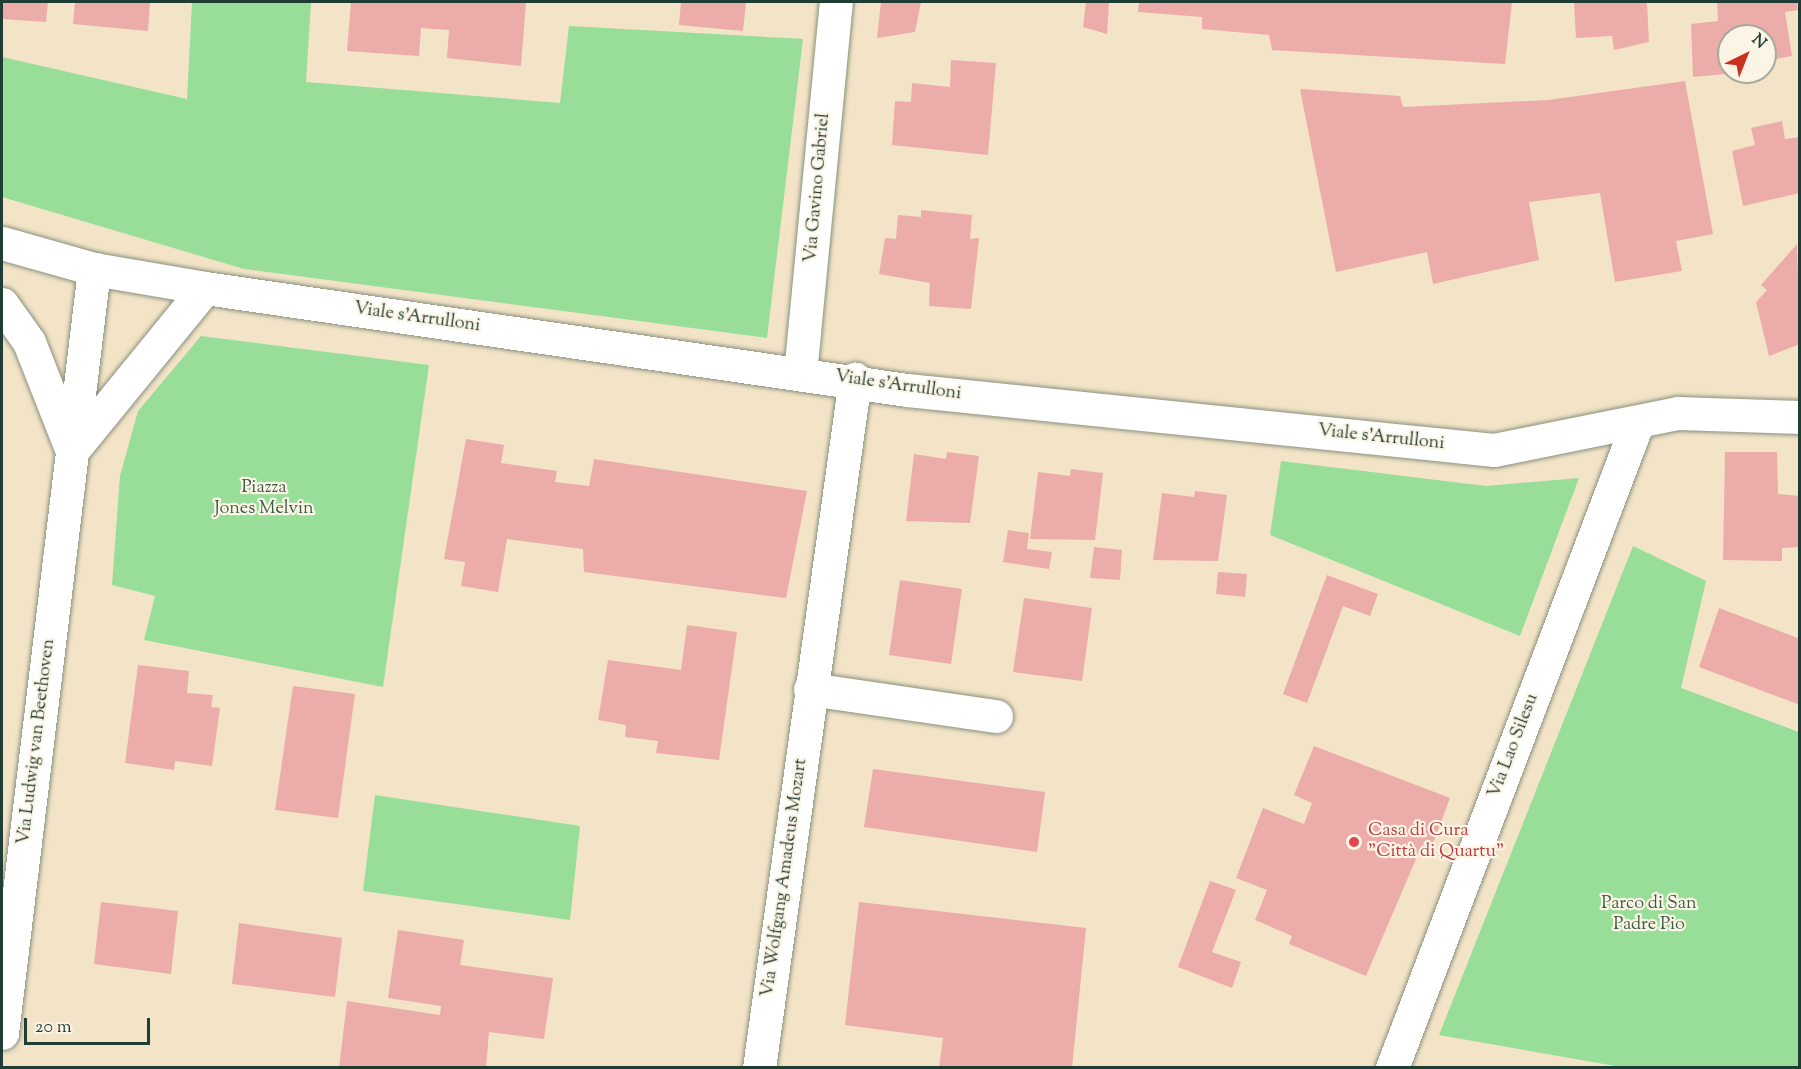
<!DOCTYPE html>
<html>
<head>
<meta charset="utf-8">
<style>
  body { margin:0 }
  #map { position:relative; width:1801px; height:1069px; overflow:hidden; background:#f3e4c8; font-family:"Sorts Mill Goudy",serif }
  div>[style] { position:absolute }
  .green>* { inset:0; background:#98de98 }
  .building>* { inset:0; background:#ecaca9 }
  .roads { filter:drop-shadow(0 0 2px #89907e) drop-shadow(0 0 2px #89907e) }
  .minor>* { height:33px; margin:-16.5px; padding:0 16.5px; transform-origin:16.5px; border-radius:16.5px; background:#fff }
  .dots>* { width:16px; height:16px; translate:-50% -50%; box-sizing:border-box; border:3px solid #fcf5e5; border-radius:50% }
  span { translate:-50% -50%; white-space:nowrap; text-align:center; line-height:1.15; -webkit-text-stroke:4.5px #fcf5e5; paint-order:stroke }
  .street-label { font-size:18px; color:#1f3d34 }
  .park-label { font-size:18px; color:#375d48 }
  .health-label { font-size:18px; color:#be3a42 }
  .left { translate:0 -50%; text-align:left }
  .frame { position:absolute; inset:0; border:3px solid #1f3d34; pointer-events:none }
  .north { position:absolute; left:1717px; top:24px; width:60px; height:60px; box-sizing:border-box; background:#fcf5e5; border:2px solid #a4ab9e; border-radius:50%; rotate:43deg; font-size:16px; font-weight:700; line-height:24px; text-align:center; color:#1f3d34 }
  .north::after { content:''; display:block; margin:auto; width:21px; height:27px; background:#c8321e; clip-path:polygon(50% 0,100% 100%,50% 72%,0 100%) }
  .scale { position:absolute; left:24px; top:1018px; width:126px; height:27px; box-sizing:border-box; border:3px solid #1f3d34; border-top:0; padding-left:8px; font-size:18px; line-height:21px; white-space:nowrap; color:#1f3d34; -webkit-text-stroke:4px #fcf5e5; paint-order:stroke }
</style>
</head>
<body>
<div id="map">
  <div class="green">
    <div style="clip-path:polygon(192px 2px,311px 2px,306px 82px,560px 103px,569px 26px,803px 39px,767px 338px,244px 269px,2px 197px,2px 57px,187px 99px)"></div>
    <div style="clip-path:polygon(201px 336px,429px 365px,383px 687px,144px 640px,155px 596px,112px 585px,120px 476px,138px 411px)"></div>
    <div style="clip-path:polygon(1281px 461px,1486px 486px,1579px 478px,1520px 636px,1270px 535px)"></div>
    <div style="clip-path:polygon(1633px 546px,1706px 581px,1681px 688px,1799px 732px,1798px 1067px,1621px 1067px,1439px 1035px)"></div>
    <div style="clip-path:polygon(375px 795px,580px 826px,570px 920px,363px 891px)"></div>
  </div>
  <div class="building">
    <div style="clip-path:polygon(2px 2px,48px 2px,46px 22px,2px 19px)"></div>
    <div style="clip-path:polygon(75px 2px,150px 2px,148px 31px,73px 24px)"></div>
    <div style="clip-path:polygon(351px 2px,526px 2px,521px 66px,447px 58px,449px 30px,421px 28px,419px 56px,347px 51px)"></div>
    <div style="clip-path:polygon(681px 2px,746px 2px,743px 31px,679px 25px)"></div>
    <div style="clip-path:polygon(881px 2px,921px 2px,915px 32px,877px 38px)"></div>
    <div style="clip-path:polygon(1086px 2px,1109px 2px,1107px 34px,1083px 27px)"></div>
    <div style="clip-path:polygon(1139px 2px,1512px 2px,1505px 64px,1272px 50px,1269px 35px,1202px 29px,1202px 17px,1138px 12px)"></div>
    <div style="clip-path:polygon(1574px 2px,1647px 2px,1649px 42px,1614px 50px,1612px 36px,1576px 38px)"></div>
    <div style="clip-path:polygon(1717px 2px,1797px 2px,1798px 10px,1785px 12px,1792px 56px,1765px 61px,1765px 36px,1729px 36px,1729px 54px,1723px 55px,1725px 74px,1693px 77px,1691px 24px,1718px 21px)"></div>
    <div style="clip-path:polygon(951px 60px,996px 63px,988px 155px,892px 145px,895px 101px,911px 102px,912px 83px,950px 87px)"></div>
    <div style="clip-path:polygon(1685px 81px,1713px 234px,1676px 241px,1682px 271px,1615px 282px,1600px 193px,1529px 202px,1539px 260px,1433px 284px,1427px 252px,1336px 272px,1300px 89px,1400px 96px,1403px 107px,1548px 100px)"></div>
    <div style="clip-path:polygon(1782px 121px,1785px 139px,1800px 137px,1800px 193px,1743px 206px,1732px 151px,1755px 145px,1751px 128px)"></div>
    <div style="clip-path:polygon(921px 210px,972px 215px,970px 239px,979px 238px,971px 309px,929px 306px,930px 283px,879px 274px,885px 238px,896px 239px,898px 215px,921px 217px)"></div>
    <div style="clip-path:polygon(1797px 244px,1800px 344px,1769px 356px,1756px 302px,1767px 290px,1761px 285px)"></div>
    <div style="clip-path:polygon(466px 439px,504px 445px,501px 463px,557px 471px,555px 482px,589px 486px,594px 459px,807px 491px,786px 598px,584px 572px,583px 549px,507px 539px,498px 592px,461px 586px,465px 562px,444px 559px)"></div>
    <div style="clip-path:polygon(947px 452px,979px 456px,970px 523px,906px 521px,914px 454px,946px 459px)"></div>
    <div style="clip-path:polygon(1725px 452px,1777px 452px,1778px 494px,1800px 496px,1800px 547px,1782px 548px,1782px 561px,1723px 560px)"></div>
    <div style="clip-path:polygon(1071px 469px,1103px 473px,1095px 540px,1030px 539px,1038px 472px,1070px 476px)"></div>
    <div style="clip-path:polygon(1195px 491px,1227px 495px,1218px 561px,1153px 560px,1162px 493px,1194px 497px)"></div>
    <div style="clip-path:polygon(1008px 530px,1029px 533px,1027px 549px,1052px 552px,1049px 569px,1003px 562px)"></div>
    <div style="clip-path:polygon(1094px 547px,1122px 550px,1120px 580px,1090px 578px)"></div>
    <div style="clip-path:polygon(1218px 572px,1247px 574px,1245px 597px,1216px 594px)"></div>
    <div style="clip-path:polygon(1327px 575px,1378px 594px,1370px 616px,1343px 606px,1307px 703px,1283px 694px)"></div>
    <div style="clip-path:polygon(900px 580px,962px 589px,951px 664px,889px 655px)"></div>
    <div style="clip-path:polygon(1024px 598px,1092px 608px,1082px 681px,1013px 672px)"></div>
    <div style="clip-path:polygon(1719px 608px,1800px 639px,1800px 705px,1699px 667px)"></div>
    <div style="clip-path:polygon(687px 625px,737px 632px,719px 760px,656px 753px,658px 741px,625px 737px,626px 725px,598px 720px,608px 660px,681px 670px)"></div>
    <div style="clip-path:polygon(138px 665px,189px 671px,187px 693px,213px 695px,211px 707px,220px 708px,212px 766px,175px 761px,174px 770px,125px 763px)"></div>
    <div style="clip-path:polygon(293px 686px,355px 694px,338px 818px,275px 810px)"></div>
    <div style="clip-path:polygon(1314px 746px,1450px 798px,1431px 849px,1422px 845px,1366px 976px,1289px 944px,1292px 936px,1255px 920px,1267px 890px,1236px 878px,1263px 808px,1304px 824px,1312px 803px,1294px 795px)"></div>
    <div style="clip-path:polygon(873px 769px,1045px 792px,1037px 852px,864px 827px)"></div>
    <div style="clip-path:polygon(1210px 881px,1236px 890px,1212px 952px,1241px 962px,1232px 988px,1178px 967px)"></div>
    <div style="clip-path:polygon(101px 902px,178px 911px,171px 974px,94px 964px)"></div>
    <div style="clip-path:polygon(859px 902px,1086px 928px,1072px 1068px,939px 1068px,943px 1038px,845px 1025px)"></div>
    <div style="clip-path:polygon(239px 923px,342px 938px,335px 997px,232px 984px)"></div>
    <div style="clip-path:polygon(398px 930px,464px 940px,460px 965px,553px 978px,544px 1039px,489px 1032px,486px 1068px,339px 1068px,347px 1001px,440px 1015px,441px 1006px,388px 998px)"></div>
  </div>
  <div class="roads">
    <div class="minor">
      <div style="left:2px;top:243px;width:96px;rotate:15.8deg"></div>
      <div style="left:94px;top:269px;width:113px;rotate:9.7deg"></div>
      <div style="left:205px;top:288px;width:709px;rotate:8.27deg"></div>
      <div style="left:907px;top:390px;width:590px;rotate:5.84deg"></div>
      <div style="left:1494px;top:450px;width:188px;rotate:-11.4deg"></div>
      <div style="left:1678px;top:413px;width:122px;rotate:1.9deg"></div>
      <div style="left:2px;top:304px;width:47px;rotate:54.6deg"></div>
      <div style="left:29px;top:342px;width:117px;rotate:68.5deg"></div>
      <div style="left:72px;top:451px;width:210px;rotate:-50.8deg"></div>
      <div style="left:800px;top:374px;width:374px;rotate:-84.5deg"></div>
      <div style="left:810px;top:689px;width:188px;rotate:8.3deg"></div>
      <div style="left:2px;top:1033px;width:770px;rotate:-83.13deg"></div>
      <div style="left:759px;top:1068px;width:696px;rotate:-82.07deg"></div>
      <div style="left:1392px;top:1068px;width:689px;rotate:-69.17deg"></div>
    </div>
  </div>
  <div class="dots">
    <div style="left:1354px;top:842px;background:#e0444e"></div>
  </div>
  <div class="street-label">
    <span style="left:818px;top:188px;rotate:-85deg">Via Gavino Gabriel</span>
    <span style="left:417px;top:318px;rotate:8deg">Viale s'Arrulloni</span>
    <span style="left:898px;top:386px;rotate:8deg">Viale s'Arrulloni</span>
    <span style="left:1381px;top:438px;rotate:6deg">Viale s'Arrulloni</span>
    <span style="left:37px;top:742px;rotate:-83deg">Via Ludwig van Beethoven</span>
    <span style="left:1514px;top:746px;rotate:-69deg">Via Lao Silesu</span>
    <span style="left:785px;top:878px;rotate:-82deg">Via Wolfgang Amadeus Mozart</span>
  </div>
  <div class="park-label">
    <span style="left:264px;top:499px">Piazza<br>Jones Melvin</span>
    <span style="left:1649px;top:915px">Parco di San<br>Padre Pio</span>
  </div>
  <div class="health-label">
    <span class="left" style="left:1368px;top:842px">Casa di Cura<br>"Città di Quartu"</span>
  </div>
  <div class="frame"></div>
  <div class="north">N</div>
  <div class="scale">20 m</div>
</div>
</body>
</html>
